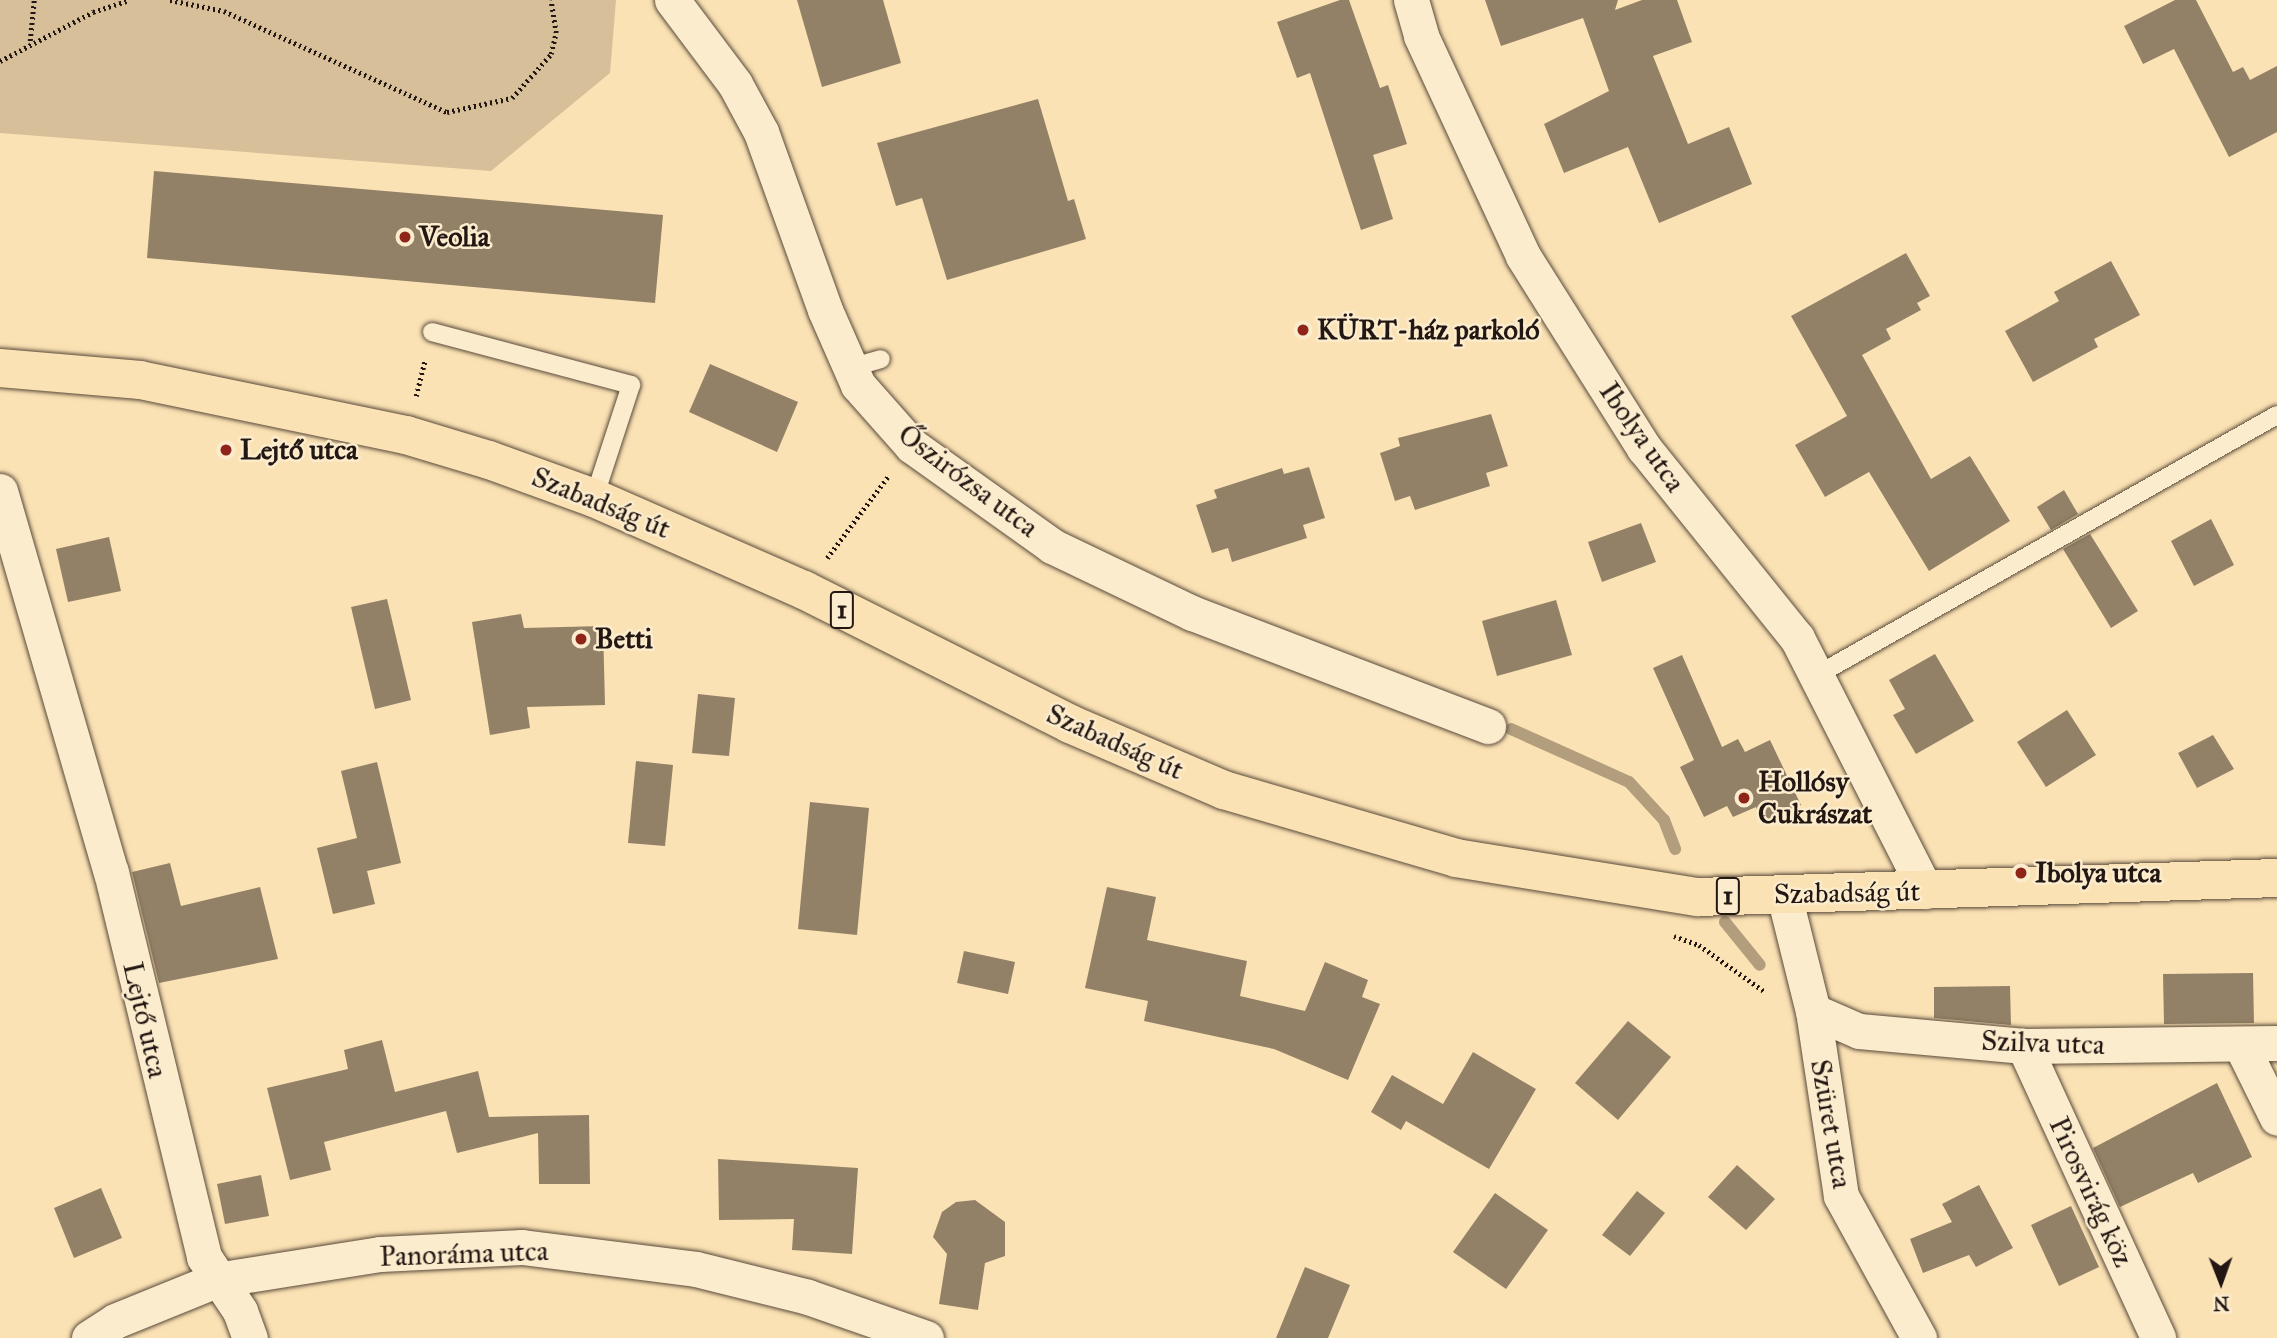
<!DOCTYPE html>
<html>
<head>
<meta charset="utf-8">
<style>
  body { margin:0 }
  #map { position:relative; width:2277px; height:1338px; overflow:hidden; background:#fbe2b4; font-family:"IM FELL Great Primer",serif }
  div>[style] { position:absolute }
  .green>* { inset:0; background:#d6bf99 }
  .stream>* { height:12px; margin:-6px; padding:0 6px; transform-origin:6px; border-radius:6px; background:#b29d7d }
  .building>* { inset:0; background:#938167 }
  .path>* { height:4.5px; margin-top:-2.25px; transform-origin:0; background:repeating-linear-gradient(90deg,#231713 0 2px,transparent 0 5.5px) }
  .roads { filter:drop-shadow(0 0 2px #594a3b) drop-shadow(0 0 2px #594a3b) }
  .lane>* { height:18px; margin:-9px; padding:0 9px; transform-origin:9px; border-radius:9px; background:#fcecce }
  .street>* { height:35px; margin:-17.5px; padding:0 17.5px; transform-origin:17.5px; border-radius:17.5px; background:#fcecce }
  .primary>* { height:38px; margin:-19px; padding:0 19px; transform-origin:19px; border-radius:19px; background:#fbe2b4 }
  .dots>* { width:19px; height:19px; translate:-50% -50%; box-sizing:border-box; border:4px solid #fcecce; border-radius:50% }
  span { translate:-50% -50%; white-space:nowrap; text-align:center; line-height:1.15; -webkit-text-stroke:5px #fcecce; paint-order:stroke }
  .shield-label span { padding:2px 5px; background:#fcecce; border:2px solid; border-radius:5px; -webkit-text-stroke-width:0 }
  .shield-label { font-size:26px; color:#231713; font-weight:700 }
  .poi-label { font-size:28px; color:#231713; font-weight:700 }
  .left { translate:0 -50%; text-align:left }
  .street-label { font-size:28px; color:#231713 }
  .north { position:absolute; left:2186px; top:1247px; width:70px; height:70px; -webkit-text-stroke:5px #fcecce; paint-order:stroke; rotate:179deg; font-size:19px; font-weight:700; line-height:28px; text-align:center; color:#231713 }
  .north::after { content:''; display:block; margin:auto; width:24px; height:32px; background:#231713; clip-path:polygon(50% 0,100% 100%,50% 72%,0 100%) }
</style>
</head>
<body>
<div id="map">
  <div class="green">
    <div style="clip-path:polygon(0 0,616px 0,610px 73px,491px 171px,0 133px)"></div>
  </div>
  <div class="stream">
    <div style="left:1511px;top:729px;width:129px;rotate:24.2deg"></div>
    <div style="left:1629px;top:782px;width:52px;rotate:47.4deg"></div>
    <div style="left:1664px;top:820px;width:31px;rotate:69deg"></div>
    <div style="left:1725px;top:922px;width:55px;rotate:50.9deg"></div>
  </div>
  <div class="building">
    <div style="clip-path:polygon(797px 0,883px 0,901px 63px,822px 87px)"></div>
    <div style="clip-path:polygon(1340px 0,1349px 0,1380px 88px,1388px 85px,1407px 144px,1373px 155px,1393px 219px,1361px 230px,1310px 73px,1297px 78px,1277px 22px)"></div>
    <div style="clip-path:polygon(1485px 0,1618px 0,1615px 10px,1642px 0,1677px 0,1692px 42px,1653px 56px,1688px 144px,1729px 127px,1752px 184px,1659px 223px,1628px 147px,1564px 173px,1544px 124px,1609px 91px,1583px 18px,1501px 46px)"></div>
    <div style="clip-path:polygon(2175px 0,2196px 0,2233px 72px,2243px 67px,2250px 80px,2277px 66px,2277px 132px,2229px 157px,2174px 49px,2143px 64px,2124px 26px)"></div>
    <div style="clip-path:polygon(1038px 99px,1068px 201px,1074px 199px,1086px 239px,947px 280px,922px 198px,896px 206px,877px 143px)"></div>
    <div style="clip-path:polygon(154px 171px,663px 215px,655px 303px,147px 258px)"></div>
    <div style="clip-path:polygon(1906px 253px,1930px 296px,1917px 303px,1921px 310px,1886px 329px,1891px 339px,1862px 355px,1931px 479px,1970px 456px,2010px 521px,1929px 571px,1869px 472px,1825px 497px,1795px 445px,1847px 416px,1791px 316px)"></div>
    <div style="clip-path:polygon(2111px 261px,2140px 315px,2094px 339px,2098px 347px,2033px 382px,2005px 331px,2059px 301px,2054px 292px)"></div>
    <div style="clip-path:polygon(710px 364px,798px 402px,777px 452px,689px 412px)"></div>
    <div style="clip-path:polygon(1491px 414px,1508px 466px,1486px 473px,1490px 486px,1415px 510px,1410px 496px,1395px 501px,1380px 453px,1400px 446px,1398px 438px)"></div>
    <div style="clip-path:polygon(1309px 467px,1325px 518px,1303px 525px,1307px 538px,1232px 562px,1228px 548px,1212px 553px,1196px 505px,1217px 498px,1214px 490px,1282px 468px,1284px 474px)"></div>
    <div style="clip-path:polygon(2064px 490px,2078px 514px,2051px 530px,2037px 507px)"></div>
    <div style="clip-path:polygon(2211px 519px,2234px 565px,2194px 586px,2171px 541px)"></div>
    <div style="clip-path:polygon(1641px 523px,1656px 562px,1602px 582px,1588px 542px)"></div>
    <div style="clip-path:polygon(2090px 534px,2138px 611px,2111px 628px,2063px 549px)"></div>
    <div style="clip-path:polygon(109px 537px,121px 591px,68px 602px,56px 549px)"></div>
    <div style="clip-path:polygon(387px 599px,411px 700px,375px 709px,351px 607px)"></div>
    <div style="clip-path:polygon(1556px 600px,1572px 655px,1497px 676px,1482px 621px)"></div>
    <div style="clip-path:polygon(521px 614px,524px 628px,603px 626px,605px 705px,527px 707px,530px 728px,490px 735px,472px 622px)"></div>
    <div style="clip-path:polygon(1935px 654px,1974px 721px,1916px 754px,1893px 715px,1905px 709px,1889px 680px)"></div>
    <div style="clip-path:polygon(1682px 655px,1722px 747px,1738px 739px,1745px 752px,1770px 740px,1801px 805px,1763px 823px,1756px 807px,1733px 817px,1727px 806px,1704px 817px,1680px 767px,1694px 760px,1653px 668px)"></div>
    <div style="clip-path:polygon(698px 694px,735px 698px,729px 756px,692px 753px)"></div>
    <div style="clip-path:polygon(2067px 710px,2096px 755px,2046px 787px,2017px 742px)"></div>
    <div style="clip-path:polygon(2213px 735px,2234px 769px,2197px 788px,2178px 753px)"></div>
    <div style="clip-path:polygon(636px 761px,673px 765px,665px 846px,628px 843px)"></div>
    <div style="clip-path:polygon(377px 762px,401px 863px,367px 871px,375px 904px,333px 914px,317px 848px,357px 838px,341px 771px)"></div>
    <div style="clip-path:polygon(810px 802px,869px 808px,857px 935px,798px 929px)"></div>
    <div style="clip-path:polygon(170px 863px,181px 906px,260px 887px,278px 959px,159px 983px,132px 872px)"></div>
    <div style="clip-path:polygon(1107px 887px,1156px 897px,1147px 940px,1247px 961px,1240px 996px,1305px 1011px,1325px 962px,1368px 980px,1362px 997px,1380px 1004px,1348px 1080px,1274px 1049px,1144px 1021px,1148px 1001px,1085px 988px)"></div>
    <div style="clip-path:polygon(964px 951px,1015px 962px,1008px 994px,957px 983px)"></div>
    <div style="clip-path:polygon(2253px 973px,2254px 1023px,2164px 1024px,2163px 974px)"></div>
    <div style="clip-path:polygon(2010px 986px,2011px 1025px,1934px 1018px,1934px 987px)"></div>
    <div style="clip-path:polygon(1628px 1021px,1671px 1057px,1618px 1120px,1575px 1083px)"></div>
    <div style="clip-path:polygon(382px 1040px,395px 1092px,478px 1071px,489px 1117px,589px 1115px,590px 1184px,539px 1184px,538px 1133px,457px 1153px,446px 1111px,324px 1142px,331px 1170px,290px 1180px,267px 1088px,348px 1069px,344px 1050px)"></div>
    <div style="clip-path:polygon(1473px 1052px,1536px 1089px,1489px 1169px,1406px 1121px,1401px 1130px,1371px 1112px,1392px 1075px,1443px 1104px)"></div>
    <div style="clip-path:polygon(2217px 1083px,2252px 1157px,2198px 1183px,2193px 1173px,2120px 1207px,2093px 1148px)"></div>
    <div style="clip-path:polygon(718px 1159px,858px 1168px,852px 1254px,792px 1250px,794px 1219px,719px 1220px)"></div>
    <div style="clip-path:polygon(1737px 1165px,1775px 1199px,1746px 1230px,1708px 1197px)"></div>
    <div style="clip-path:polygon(261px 1175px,269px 1216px,225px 1224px,217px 1184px)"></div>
    <div style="clip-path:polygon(1979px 1185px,2013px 1248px,1976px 1267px,1969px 1255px,1923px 1273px,1910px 1239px,1952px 1222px,1942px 1204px)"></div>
    <div style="clip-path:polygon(101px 1188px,122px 1238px,74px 1258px,54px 1208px)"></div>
    <div style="clip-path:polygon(1637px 1191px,1665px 1213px,1630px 1256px,1602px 1235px)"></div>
    <div style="clip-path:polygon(1495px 1193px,1548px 1230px,1506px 1289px,1453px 1252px)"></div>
    <div style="clip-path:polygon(975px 1200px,1005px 1222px,1005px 1256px,985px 1263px,978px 1310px,939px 1304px,947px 1254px,933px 1237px,942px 1212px,956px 1202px)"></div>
    <div style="clip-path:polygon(2071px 1206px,2099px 1267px,2059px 1286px,2031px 1225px)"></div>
    <div style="clip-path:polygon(1305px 1267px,1350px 1285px,1328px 1338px,1276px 1338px)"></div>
  </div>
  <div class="path">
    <div style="left:170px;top:0;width:55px;rotate:11.5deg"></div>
    <div style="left:224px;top:11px;width:245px;rotate:24.4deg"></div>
    <div style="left:447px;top:112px;width:66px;rotate:-12.2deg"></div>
    <div style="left:512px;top:98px;width:59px;rotate:-48.4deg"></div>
    <div style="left:551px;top:54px;width:22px;rotate:-77deg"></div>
    <div style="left:556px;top:33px;width:33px;rotate:-99deg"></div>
    <div style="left:30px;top:41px;width:41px;rotate:-84.4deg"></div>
    <div style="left:0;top:61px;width:105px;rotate:-27.8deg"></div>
    <div style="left:93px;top:12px;width:38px;rotate:-18deg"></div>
    <div style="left:416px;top:396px;width:36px;rotate:-76deg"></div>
    <div style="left:827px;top:558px;width:104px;rotate:-53.2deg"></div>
    <div style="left:1674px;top:936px;width:27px;rotate:20deg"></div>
    <div style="left:1699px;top:945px;width:80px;rotate:35.3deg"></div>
  </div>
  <div class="roads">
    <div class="lane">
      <div style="left:432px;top:332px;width:206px;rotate:14.9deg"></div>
      <div style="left:631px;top:385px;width:119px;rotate:108.1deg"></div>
      <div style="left:850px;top:368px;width:32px;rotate:-16deg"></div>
      <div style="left:1819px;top:674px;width:526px;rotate:-29.49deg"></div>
    </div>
    <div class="street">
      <div style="left:672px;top:0;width:105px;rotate:53.1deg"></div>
      <div style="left:735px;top:84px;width:55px;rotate:61.6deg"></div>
      <div style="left:761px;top:132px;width:189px;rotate:70.2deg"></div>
      <div style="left:825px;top:310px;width:82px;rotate:66.3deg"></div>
      <div style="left:858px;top:385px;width:81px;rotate:48.5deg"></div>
      <div style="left:912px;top:446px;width:172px;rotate:35.5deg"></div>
      <div style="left:1052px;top:546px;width:155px;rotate:25.6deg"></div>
      <div style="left:1192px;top:613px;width:317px;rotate:20.9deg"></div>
      <div style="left:1411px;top:0;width:37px;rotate:74deg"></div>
      <div style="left:1421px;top:36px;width:242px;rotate:65.1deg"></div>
      <div style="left:1523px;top:256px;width:227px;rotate:57.8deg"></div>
      <div style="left:1644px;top:448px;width:244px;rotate:51.2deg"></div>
      <div style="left:1797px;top:638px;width:284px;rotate:63deg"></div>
      <div style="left:0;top:491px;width:397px;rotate:73.8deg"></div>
      <div style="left:111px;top:872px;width:396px;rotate:76.4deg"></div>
      <div style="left:204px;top:1257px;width:65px;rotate:56.3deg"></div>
      <div style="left:240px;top:1311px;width:29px;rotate:70deg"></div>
      <div style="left:1784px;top:895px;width:120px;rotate:76deg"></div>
      <div style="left:1813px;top:1011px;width:187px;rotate:81.4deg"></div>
      <div style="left:1841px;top:1196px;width:162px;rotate:61.2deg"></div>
      <div style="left:1813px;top:1011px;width:50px;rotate:23.5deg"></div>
      <div style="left:1859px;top:1031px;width:166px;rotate:5.2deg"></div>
      <div style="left:2024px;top:1046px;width:253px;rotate:-0.7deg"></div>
      <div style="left:2241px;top:1045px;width:81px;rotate:63.7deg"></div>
      <div style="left:2024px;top:1046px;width:321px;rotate:65.3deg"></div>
      <div style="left:89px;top:1338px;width:31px;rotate:-33deg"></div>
      <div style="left:115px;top:1321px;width:109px;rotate:-22.1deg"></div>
      <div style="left:216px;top:1280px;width:166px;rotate:-9deg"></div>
      <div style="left:380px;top:1254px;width:142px;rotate:-2.8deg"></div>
      <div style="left:522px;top:1247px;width:175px;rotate:7.2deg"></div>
      <div style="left:696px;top:1269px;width:115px;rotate:14deg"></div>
      <div style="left:808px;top:1297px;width:125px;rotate:19.2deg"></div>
    </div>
    <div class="primary">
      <div style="left:0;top:368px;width:141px;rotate:4.9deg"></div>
      <div style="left:140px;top:380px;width:272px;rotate:11.7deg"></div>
      <div style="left:406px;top:435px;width:87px;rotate:16.8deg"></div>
      <div style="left:489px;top:460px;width:112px;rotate:19.9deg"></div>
      <div style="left:594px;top:498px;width:229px;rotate:23.7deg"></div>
      <div style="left:804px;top:590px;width:298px;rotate:26.7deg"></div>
      <div style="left:1070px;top:724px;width:168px;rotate:23.2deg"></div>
      <div style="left:1224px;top:790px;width:242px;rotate:16.3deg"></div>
      <div style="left:1456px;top:858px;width:245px;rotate:9.2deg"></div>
      <div style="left:1698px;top:897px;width:579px;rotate:-1.88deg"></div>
    </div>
  </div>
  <div class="dots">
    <div style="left:405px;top:237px;background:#8f2418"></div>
    <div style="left:1303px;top:330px;background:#8f2418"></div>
    <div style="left:226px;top:450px;background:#8f2418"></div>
    <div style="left:581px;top:639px;background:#8f2418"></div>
    <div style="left:1744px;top:798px;background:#8f2418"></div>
    <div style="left:2021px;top:873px;background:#8f2418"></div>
  </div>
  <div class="shield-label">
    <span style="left:842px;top:610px">1</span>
    <span style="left:1728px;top:896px">1</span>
  </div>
  <div class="poi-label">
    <span class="left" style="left:419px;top:237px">Veolia</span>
    <span class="left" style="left:1317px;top:330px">KÜRT-ház parkoló</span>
    <span class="left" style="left:240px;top:450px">Lejtő utca</span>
    <span class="left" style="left:595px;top:639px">Betti</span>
    <span class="left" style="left:1758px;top:798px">Hollósy<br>Cukrászat</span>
    <span class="left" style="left:2035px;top:873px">Ibolya utca</span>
  </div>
  <div class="street-label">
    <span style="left:1642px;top:437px;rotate:55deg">Ibolya utca</span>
    <span style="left:968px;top:481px;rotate:37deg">Őszirózsa utca</span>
    <span style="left:601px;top:503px;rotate:22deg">Szabadság út</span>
    <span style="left:1115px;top:742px;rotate:24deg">Szabadság út</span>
    <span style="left:1847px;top:893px;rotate:-1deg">Szabadság út</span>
    <span style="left:145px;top:1020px;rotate:77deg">Lejtő utca</span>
    <span style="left:2043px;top:1043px;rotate:2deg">Szilva utca</span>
    <span style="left:1831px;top:1124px;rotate:80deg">Szüret utca</span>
    <span style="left:2091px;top:1192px;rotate:65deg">Pirosvirág köz</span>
    <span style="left:464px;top:1254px;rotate:-2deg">Panoráma utca</span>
  </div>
  <div class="north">N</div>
</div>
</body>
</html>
